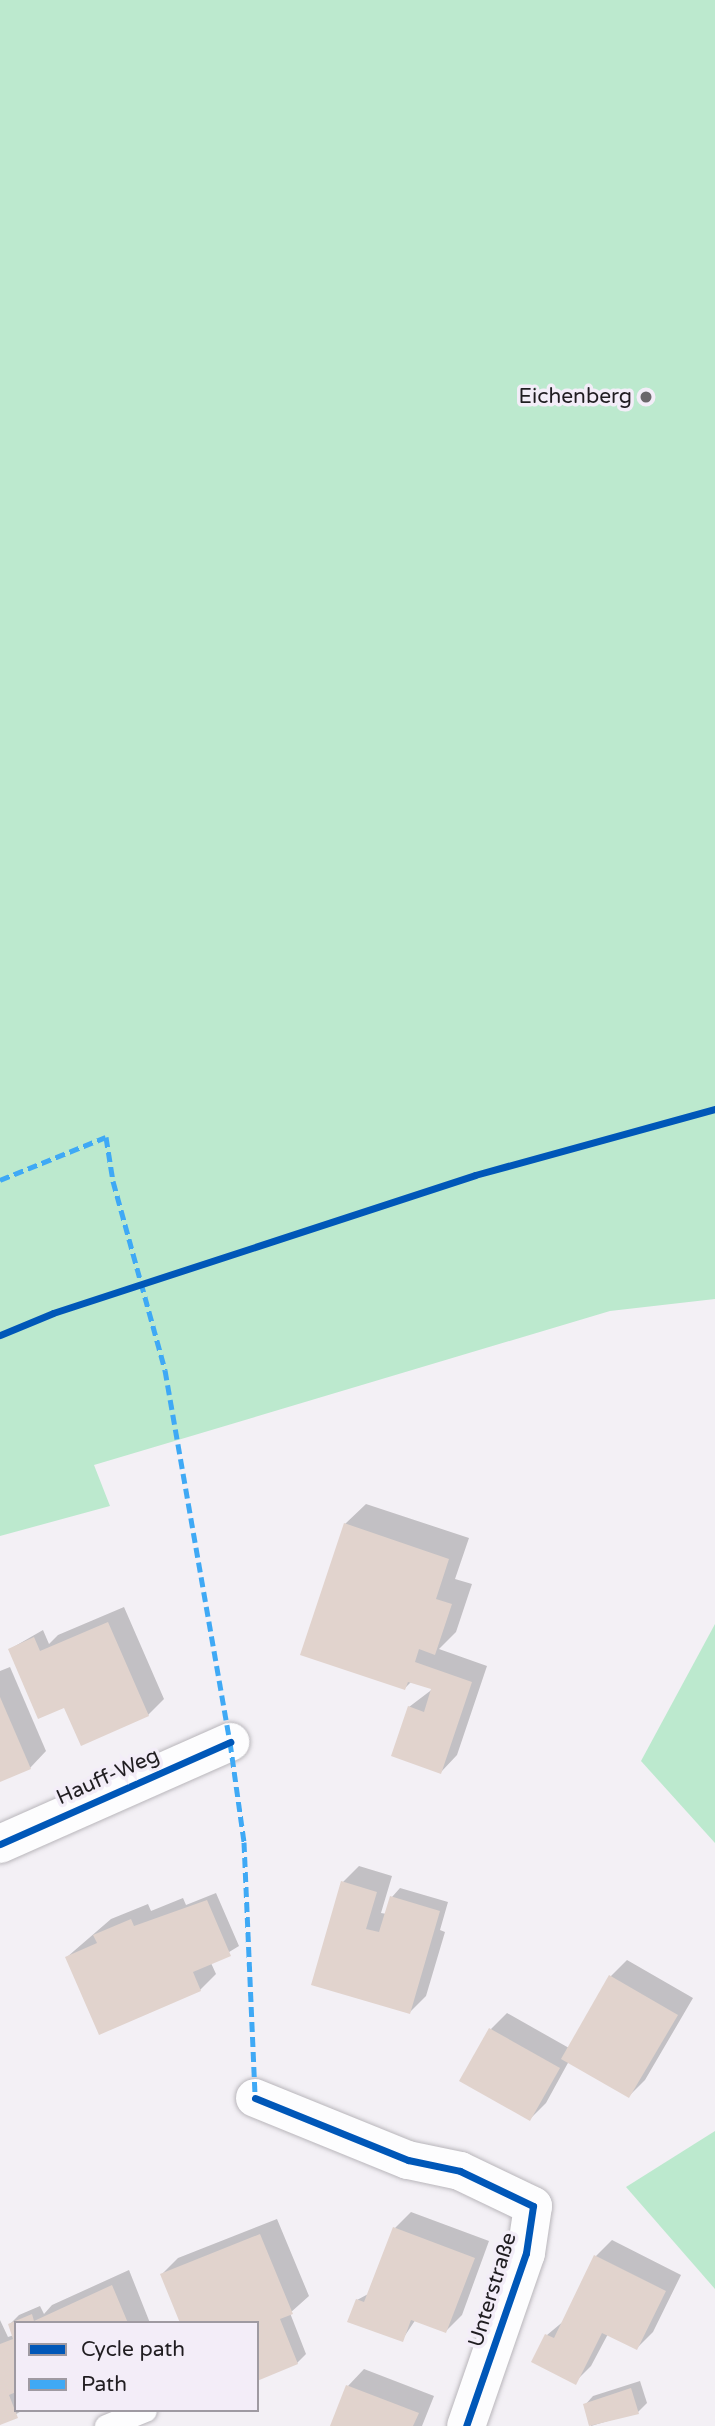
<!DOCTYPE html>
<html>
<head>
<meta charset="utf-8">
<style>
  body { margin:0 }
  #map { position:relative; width:715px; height:2426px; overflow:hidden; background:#f3f0f5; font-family:"Varela Round",sans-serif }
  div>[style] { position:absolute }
  .green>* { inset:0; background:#bce9ce }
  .shadow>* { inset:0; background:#0003 }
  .building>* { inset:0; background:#e1d3cd }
  .roads { filter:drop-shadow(0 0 2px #b9b6bb) drop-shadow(0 0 2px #b9b6bb) }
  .service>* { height:23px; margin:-11.5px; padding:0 11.5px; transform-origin:11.5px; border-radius:11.5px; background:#fdfdfe }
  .minor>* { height:38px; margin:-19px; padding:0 19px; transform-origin:19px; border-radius:19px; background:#fdfdfe }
  .quiet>* { height:5px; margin-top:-2.5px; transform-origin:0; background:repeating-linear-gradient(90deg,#3fa9f5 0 10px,transparent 0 15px) }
  .cycleway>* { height:7px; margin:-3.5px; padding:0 3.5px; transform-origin:3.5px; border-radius:3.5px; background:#0057b8 }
  .dots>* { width:19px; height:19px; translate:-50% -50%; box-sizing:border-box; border:4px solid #f3edf8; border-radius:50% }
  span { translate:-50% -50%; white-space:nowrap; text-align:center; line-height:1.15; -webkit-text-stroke:7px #f3edf8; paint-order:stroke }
  .poi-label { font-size:21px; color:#201d21 }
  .right { translate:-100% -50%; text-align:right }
  .street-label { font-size:21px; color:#201d21 }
  .legend { position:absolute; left:14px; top:2321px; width:245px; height:91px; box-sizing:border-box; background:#f3edf8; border:2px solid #9f9aa2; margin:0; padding:9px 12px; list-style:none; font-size:21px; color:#201d21 }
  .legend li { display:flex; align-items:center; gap:14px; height:35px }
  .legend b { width:35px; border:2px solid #9f9aa2 }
</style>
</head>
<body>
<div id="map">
  <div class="green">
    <div style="clip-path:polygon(0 0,715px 0,715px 1299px,610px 1311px,94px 1465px,110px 1506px,0 1536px)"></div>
    <div style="clip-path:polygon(715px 1624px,715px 1843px,641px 1761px)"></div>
    <div style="clip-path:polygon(715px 2131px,715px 2289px,626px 2187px)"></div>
  </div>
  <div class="shadow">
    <div style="clip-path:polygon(366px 1504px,469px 1538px,455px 1579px,472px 1584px,456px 1632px,439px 1649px,487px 1666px,457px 1755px,441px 1772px,409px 1707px,434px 1688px,412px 1681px,405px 1688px,345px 1524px)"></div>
    <div style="clip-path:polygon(124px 1607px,164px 1699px,148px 1715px,65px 1705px,10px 1649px,43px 1630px,49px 1644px,58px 1635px)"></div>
    <div style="clip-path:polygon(10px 1667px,46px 1751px,30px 1768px,0 1780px,0 1671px)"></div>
    <div style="clip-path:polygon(359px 1866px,392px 1876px,381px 1913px,387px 1914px,392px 1897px,400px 1888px,448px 1902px,440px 1930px,445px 1932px,426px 1996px,410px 2012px,313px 1984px,343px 1882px)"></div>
    <div style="clip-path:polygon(216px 1893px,239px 1946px,211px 1963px,216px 1974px,200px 1990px,67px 1957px,111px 1919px,148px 1904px,151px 1911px,183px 1898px,186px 1905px)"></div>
    <div style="clip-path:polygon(627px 1960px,693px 1998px,645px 2080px,629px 2096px,569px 2061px,546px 2103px,530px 2119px,491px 2029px,507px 2013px,569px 2048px,611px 1976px)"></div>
    <div style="clip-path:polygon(411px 2212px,489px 2241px,462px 2315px,446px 2331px,416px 2319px,402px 2340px,357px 2300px,370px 2293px,395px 2228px)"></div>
    <div style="clip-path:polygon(277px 2219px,309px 2296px,290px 2313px,306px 2354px,297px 2363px,257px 2323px,162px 2274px,178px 2258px)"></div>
    <div style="clip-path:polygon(612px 2240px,681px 2275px,653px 2332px,637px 2348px,608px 2334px,591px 2366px,575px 2382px,533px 2361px,547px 2335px,565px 2320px,596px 2256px)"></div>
    <div style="clip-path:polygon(129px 2270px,150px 2323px,16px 2323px,16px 2410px,23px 2410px,0 2424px,0 2320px,8px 2337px,14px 2335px,10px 2324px,19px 2315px,40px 2306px,44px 2314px,52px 2305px)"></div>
    <div style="clip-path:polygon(364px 2369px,434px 2396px,422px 2426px,332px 2426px,348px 2386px)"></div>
    <div style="clip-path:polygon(640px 2381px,647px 2403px,638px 2412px,591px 2426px,585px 2405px,593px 2396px)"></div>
  </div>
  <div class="building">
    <div style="clip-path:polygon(344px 1523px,449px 1559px,436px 1599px,452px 1604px,435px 1655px,419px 1649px,415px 1662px,472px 1682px,441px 1774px,391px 1756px,408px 1706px,424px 1712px,431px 1689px,408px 1682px,405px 1690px,300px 1655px)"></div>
    <div style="clip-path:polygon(108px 1622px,149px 1716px,81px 1746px,64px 1708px,38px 1719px,8px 1649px,34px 1637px,40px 1651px)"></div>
    <div style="clip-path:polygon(0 1697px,31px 1769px,0 1782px)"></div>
    <div style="clip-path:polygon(341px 1881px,377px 1892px,366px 1929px,379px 1932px,390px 1896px,440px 1911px,410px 2014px,311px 1985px)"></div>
    <div style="clip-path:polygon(207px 1900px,231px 1956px,193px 1972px,201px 1991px,99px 2035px,65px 1957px,97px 1943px,93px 1935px,131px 1919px,134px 1926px)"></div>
    <div style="clip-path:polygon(609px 1975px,678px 2015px,629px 2098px,561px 2059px)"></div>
    <div style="clip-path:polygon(489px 2028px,560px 2068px,530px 2121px,459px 2081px)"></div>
    <div style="clip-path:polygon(393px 2227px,475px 2258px,446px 2333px,411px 2320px,403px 2342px,347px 2322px,356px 2299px,364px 2302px)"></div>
    <div style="clip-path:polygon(260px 2234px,293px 2314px,280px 2319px,298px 2364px,257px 2381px,257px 2323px,180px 2323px,160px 2274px)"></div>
    <div style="clip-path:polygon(594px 2255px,666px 2291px,637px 2350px,602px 2333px,576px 2385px,531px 2362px,545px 2334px,554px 2338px)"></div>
    <div style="clip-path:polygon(112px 2285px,128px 2323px,16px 2323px,16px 2392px,9px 2395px,18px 2418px,0 2425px,0 2344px,13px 2339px,8px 2324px,32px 2314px,34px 2321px)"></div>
    <div style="clip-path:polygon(346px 2385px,419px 2413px,413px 2426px,330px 2426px)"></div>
    <div style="clip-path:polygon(631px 2388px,639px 2414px,589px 2426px,583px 2404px)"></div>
  </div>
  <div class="roads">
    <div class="service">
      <div style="left:106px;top:2426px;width:42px;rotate:-22.3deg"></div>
    </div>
    <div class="minor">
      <div style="left:0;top:1844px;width:252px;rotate:-23.9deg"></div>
      <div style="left:255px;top:2098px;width:165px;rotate:22.1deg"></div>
      <div style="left:408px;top:2160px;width:53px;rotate:11.9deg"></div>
      <div style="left:460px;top:2171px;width:81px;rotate:25.6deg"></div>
      <div style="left:533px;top:2206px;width:48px;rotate:98.5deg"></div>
      <div style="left:526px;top:2253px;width:183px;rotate:109.1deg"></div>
    </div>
  </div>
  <div class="quiet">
    <div style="left:0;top:1180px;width:114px;rotate:-22.1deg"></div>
    <div style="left:106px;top:1137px;width:45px;rotate:81deg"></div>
    <div style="left:113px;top:1181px;width:196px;rotate:74.6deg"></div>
    <div style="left:165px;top:1370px;width:378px;rotate:80.1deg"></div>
    <div style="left:230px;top:1742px;width:101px;rotate:82deg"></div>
    <div style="left:244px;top:1842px;width:256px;rotate:87.5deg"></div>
  </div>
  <div class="cycleway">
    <div style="left:0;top:1335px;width:57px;rotate:-22.5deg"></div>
    <div style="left:53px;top:1313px;width:444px;rotate:-18.1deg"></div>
    <div style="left:475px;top:1175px;width:249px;rotate:-15.4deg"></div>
    <div style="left:0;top:1844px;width:252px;rotate:-23.9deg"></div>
    <div style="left:255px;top:2098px;width:165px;rotate:22.1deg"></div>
    <div style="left:408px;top:2160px;width:53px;rotate:11.9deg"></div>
    <div style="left:460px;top:2171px;width:81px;rotate:25.6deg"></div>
    <div style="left:533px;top:2206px;width:48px;rotate:98.5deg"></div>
    <div style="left:526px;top:2253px;width:183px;rotate:109.1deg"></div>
  </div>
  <div class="dots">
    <div style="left:646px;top:397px;background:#6a676b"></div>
  </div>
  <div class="poi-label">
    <span class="right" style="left:632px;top:397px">Eichenberg</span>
  </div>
  <div class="street-label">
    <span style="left:108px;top:1777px;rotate:-24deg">Hauff-Weg</span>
    <span style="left:493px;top:2290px;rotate:-73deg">Unterstraße</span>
  </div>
  <ul class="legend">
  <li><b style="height:9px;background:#0057b8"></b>Cycle path</li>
  <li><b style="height:9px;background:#3fa9f5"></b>Path</li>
  </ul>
</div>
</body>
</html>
